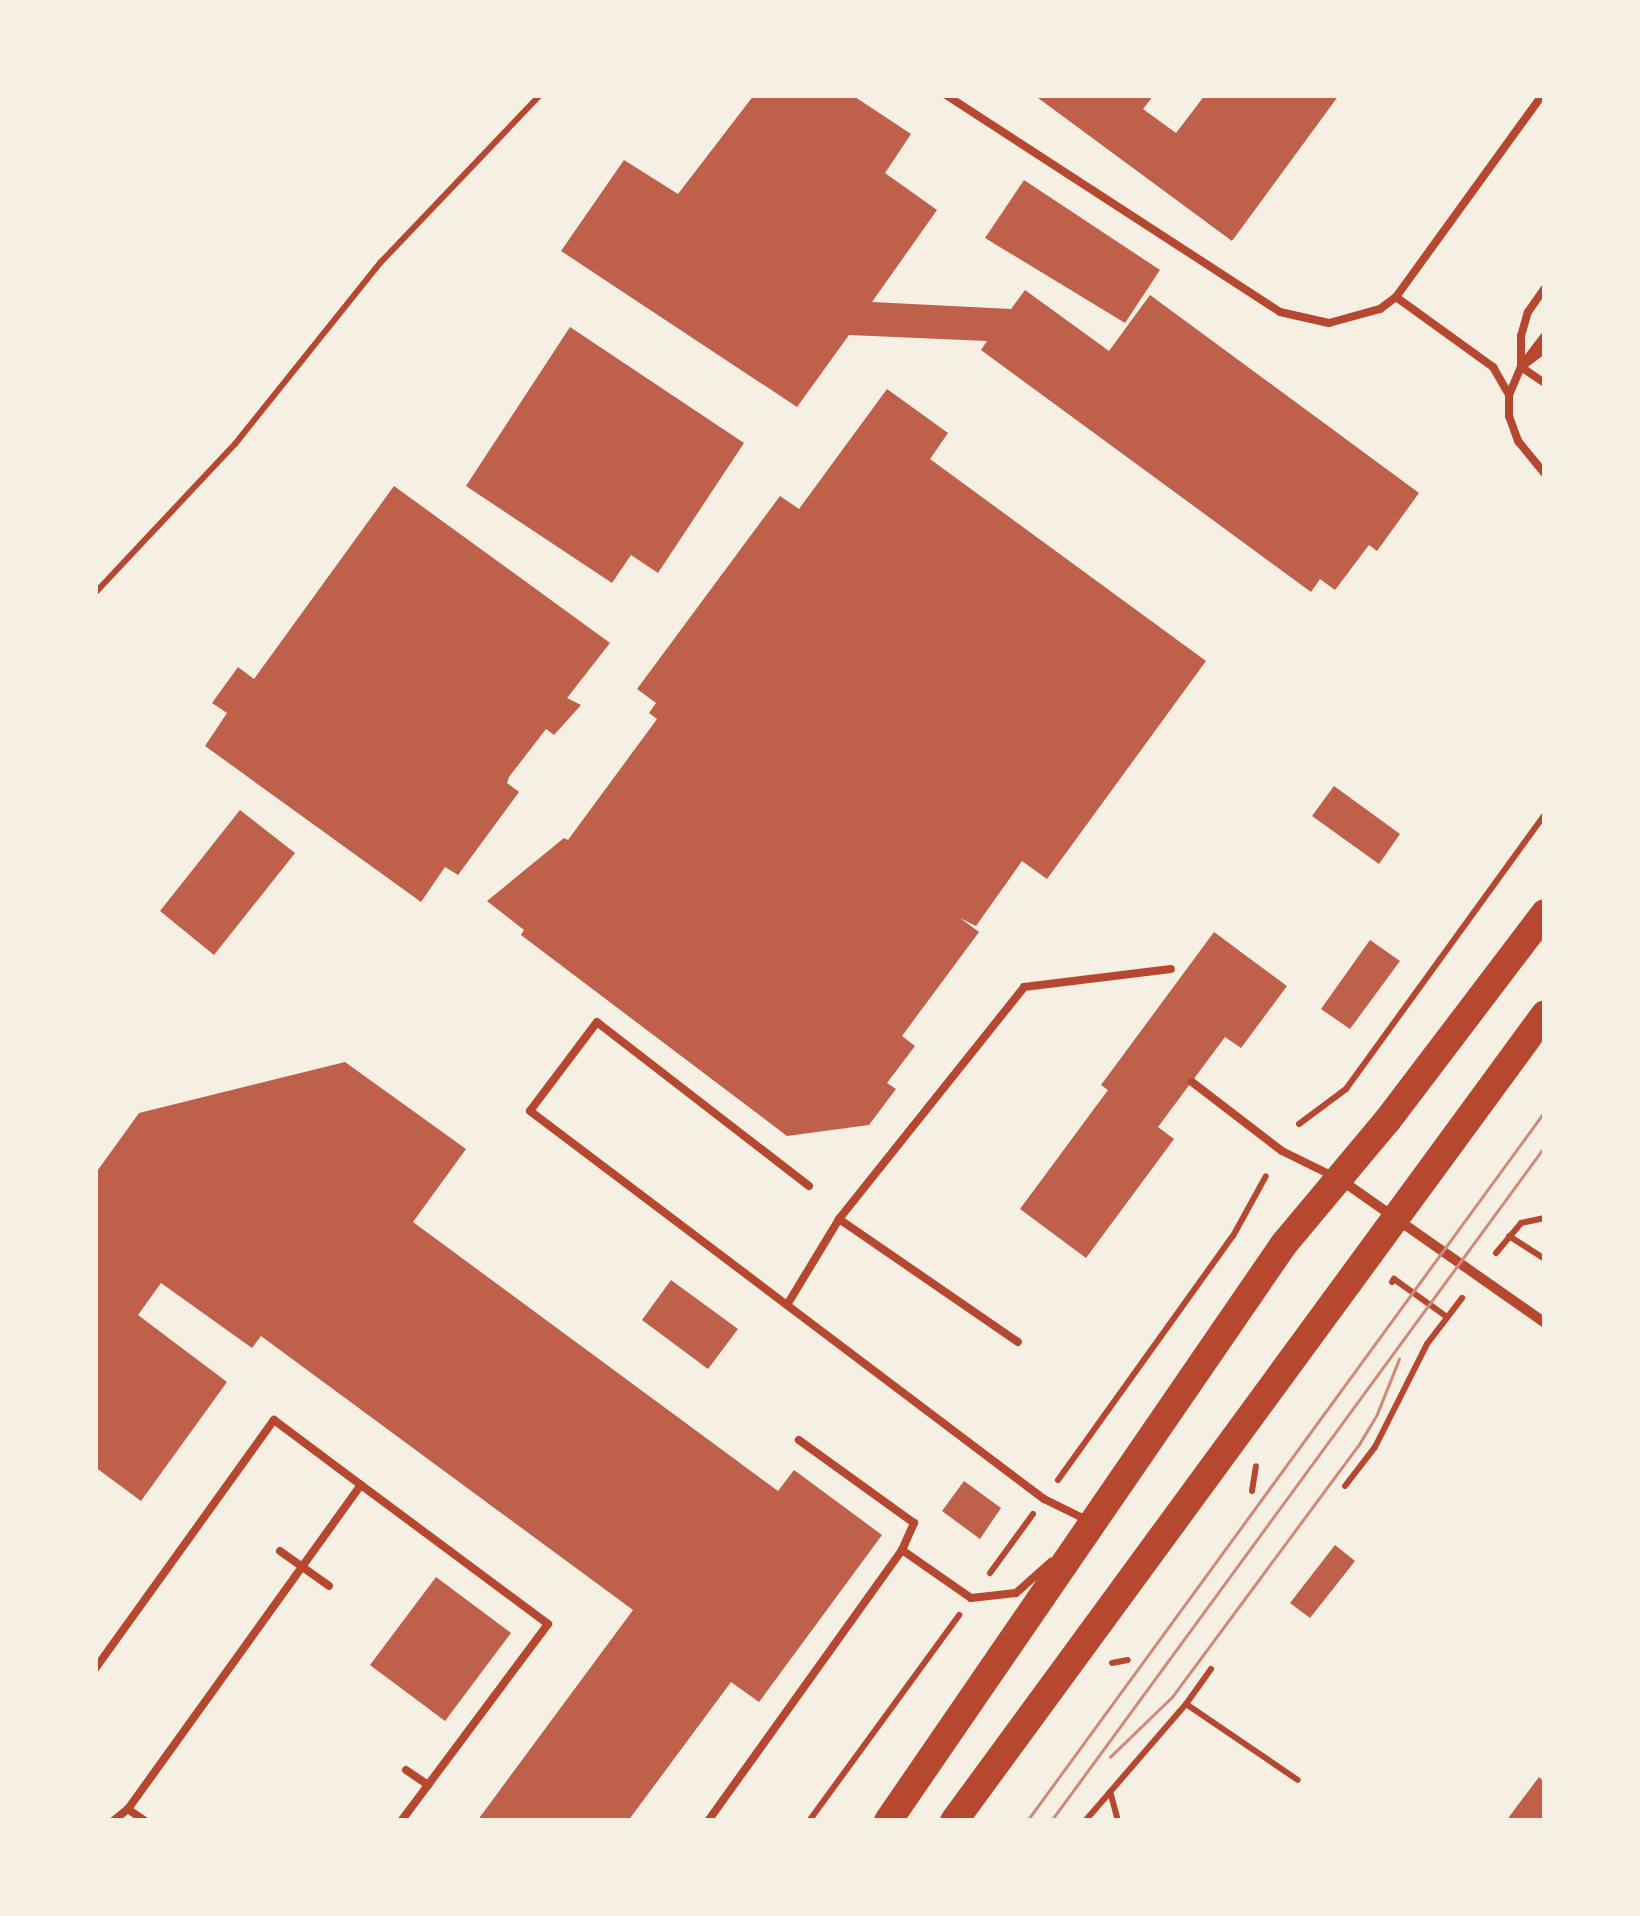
<!DOCTYPE html>
<html>
<head>
<meta charset="utf-8">
<style>
  body { margin:0 }
  #map { position:relative; width:1640px; height:1916px; overflow:hidden; background:#f6efe4; font-family:Mulish,sans-serif }
  div>[style] { position:absolute }
  .building>* { inset:0; background:#bf614a }
  .path>* { height:6px; margin:-3px; padding:0 3px; transform-origin:3px; border-radius:3px; background:#b5482f }
  .service>* { height:8px; margin:-4px; padding:0 4px; transform-origin:4px; border-radius:4px; background:#b5482f }
  .minor>* { height:10px; margin:-5px; padding:0 5px; transform-origin:5px; border-radius:5px; background:#b5482f }
  .trunk>* { height:28px; margin:-14px; padding:0 14px; transform-origin:14px; border-radius:14px; background:#b5482f }
  .tram>* { height:2.5px; margin:-1.25px; padding:0 1.25px; transform-origin:1.25px; border-radius:1.25px; background:#cf8b77 }
  span { translate:-50% -50%; white-space:nowrap; text-align:center; line-height:1.15; -webkit-text-stroke:10px #f6efe4; paint-order:stroke }
  .frame { position:absolute; inset:0; border:98px solid #f6efe4; pointer-events:none }
</style>
</head>
<body>
<div id="map">
  <div class="building">
    <div style="clip-path:polygon(754px 95px,852px 95px,911px 134px,885px 173px,937px 210px,872px 302px,1011px 309px,1025px 290px,1109px 351px,1150px 295px,1419px 493px,1377px 551px,1369px 545px,1335px 590px,1320px 579px,1311px 592px,981px 350px,987px 341px,849px 335px,797px 407px,561px 251px,624px 160px,678px 194px)"></div>
    <div style="clip-path:polygon(1034px 95px,1154px 95px,1143px 109px,1176px 133px,1205px 95px,1339px 95px,1232px 241px)"></div>
    <div style="clip-path:polygon(1024px 180px,1160px 270px,1125px 323px,985px 238px)"></div>
    <div style="clip-path:polygon(570px 327px,744px 443px,658px 573px,631px 555px,612px 583px,466px 486px)"></div>
    <div style="clip-path:polygon(887px 389px,948px 433px,930px 459px,1206px 661px,1047px 879px,1022px 861px,976px 926px,960px 918px,979px 932px,902px 1036px,915px 1046px,887px 1083px,896px 1089px,869px 1125px,787px 1136px,521px 935px,524px 930px,487px 901px,564px 838px,568px 840px,657px 719px,649px 713px,656px 703px,637px 689px,780px 496px,799px 509px)"></div>
    <div style="clip-path:polygon(394px 486px,610px 643px,567px 698px,581px 705px,554px 735px,546px 729px,509px 777px,507px 783px,519px 792px,458px 875px,445px 867px,421px 902px,205px 746px,227px 713px,212px 703px,238px 667px,254px 679px)"></div>
    <div style="clip-path:polygon(1334px 786px,1400px 834px,1379px 864px,1312px 816px)"></div>
    <div style="clip-path:polygon(240px 810px,295px 853px,214px 955px,160px 911px)"></div>
    <div style="clip-path:polygon(1214px 932px,1287px 986px,1241px 1048px,1225px 1037px,1158px 1127px,1174px 1139px,1086px 1258px,1020px 1209px,1108px 1090px,1101px 1085px)"></div>
    <div style="clip-path:polygon(1370px 940px,1400px 961px,1350px 1029px,1321px 1009px)"></div>
    <div style="clip-path:polygon(345px 1062px,466px 1149px,413px 1222px,778px 1491px,794px 1470px,882px 1535px,759px 1702px,731px 1682px,628px 1821px,477px 1821px,633px 1610px,261px 1336px,252px 1348px,161px 1283px,138px 1315px,227px 1382px,141px 1501px,95px 1467px,95px 1174px,139px 1113px)"></div>
    <div style="clip-path:polygon(671px 1280px,738px 1329px,708px 1369px,642px 1320px)"></div>
    <div style="clip-path:polygon(964px 1481px,1001px 1508px,980px 1539px,942px 1511px)"></div>
    <div style="clip-path:polygon(1335px 1545px,1355px 1561px,1310px 1618px,1290px 1603px)"></div>
    <div style="clip-path:polygon(436px 1577px,511px 1633px,445px 1721px,370px 1665px)"></div>
    <div style="clip-path:polygon(1539px 1777px,1545px 1782px,1545px 1821px,1506px 1821px)"></div>
  </div>
  <div class="path">
    <div style="left:95px;top:593px;width:204px;rotate:-46.8deg"></div>
    <div style="left:235px;top:444px;width:233px;rotate:-51.3deg"></div>
    <div style="left:381px;top:262px;width:231px;rotate:-46.4deg"></div>
    <div style="left:1299px;top:1124px;width:59px;rotate:-36.7deg"></div>
    <div style="left:1346px;top:1089px;width:339px;rotate:-54.1deg"></div>
    <div style="left:1509px;top:1236px;width:43px;rotate:32.6deg"></div>
    <div style="left:1496px;top:1253px;width:39px;rotate:-50deg"></div>
    <div style="left:1521px;top:1223px;width:25px;rotate:-12deg"></div>
    <div style="left:1392px;top:1282px;width:4px;rotate:-56deg"></div>
    <div style="left:1394px;top:1279px;width:65px;rotate:35.6deg"></div>
    <div style="left:1058px;top:1480px;width:300px;rotate:-54.4deg"></div>
    <div style="left:1233px;top:1236px;width:68px;rotate:-61.2deg"></div>
    <div style="left:1345px;top:1486px;width:49px;rotate:-52.4deg"></div>
    <div style="left:1375px;top:1447px;width:115px;rotate:-63.2deg"></div>
    <div style="left:1427px;top:1344px;width:58px;rotate:-52.7deg"></div>
    <div style="left:1252px;top:1491px;width:25px;rotate:-81deg"></div>
    <div style="left:990px;top:1573px;width:73px;rotate:-53.9deg"></div>
    <div style="left:1112px;top:1663px;width:16px;rotate:-11deg"></div>
    <div style="left:1211px;top:1669px;width:43px;rotate:125.5deg"></div>
    <div style="left:1186px;top:1704px;width:135px;rotate:34.2deg"></div>
    <div style="left:809px;top:1821px;width:255px;rotate:-53.9deg"></div>
    <div style="left:1085px;top:1821px;width:37px;rotate:-49deg"></div>
    <div style="left:1118px;top:1821px;width:30px;rotate:-105deg"></div>
    <div style="left:1110px;top:1792px;width:116px;rotate:-49.2deg"></div>
  </div>
  <div class="service">
    <div style="left:946px;top:95px;width:398px;rotate:33deg"></div>
    <div style="left:1280px;top:312px;width:50px;rotate:12.7deg"></div>
    <div style="left:1329px;top:323px;width:53px;rotate:-15.4deg"></div>
    <div style="left:1380px;top:309px;width:20px;rotate:-37deg"></div>
    <div style="left:1396px;top:297px;width:120px;rotate:35.8deg"></div>
    <div style="left:1493px;top:367px;width:32px;rotate:60deg"></div>
    <div style="left:1509px;top:395px;width:21px;rotate:90deg"></div>
    <div style="left:1509px;top:416px;width:27px;rotate:70deg"></div>
    <div style="left:1518px;top:441px;width:43px;rotate:50.7deg"></div>
    <div style="left:1396px;top:297px;width:249px;rotate:-54.1deg"></div>
    <div style="left:1527px;top:359px;width:30px;rotate:-53deg"></div>
    <div style="left:1521px;top:367px;width:31px;rotate:-90deg"></div>
    <div style="left:1521px;top:336px;width:25px;rotate:-74deg"></div>
    <div style="left:1528px;top:312px;width:29px;rotate:-55deg"></div>
    <div style="left:1521px;top:367px;width:29px;rotate:34deg"></div>
    <div style="left:1509px;top:395px;width:30px;rotate:-67deg"></div>
    <div style="left:1521px;top:367px;width:30px;rotate:-37deg"></div>
    <div style="left:1192px;top:1082px;width:113px;rotate:37.5deg"></div>
    <div style="left:1282px;top:1151px;width:57px;rotate:26.1deg"></div>
    <div style="left:809px;top:1186px;width:268px;rotate:-142.3deg"></div>
    <div style="left:597px;top:1022px;width:111px;rotate:127deg"></div>
    <div style="left:530px;top:1111px;width:644px;rotate:37.05deg"></div>
    <div style="left:1044px;top:1499px;width:50px;rotate:26.1deg"></div>
    <div style="left:839px;top:1219px;width:217px;rotate:34.5deg"></div>
    <div style="left:787px;top:1305px;width:100px;rotate:-58.8deg"></div>
    <div style="left:839px;top:1219px;width:297px;rotate:-51.4deg"></div>
    <div style="left:1024px;top:987px;width:148px;rotate:-7deg"></div>
    <div style="left:902px;top:1550px;width:84px;rotate:34.8deg"></div>
    <div style="left:971px;top:1598px;width:45px;rotate:-6.3deg"></div>
    <div style="left:1016px;top:1593px;width:47px;rotate:-41.5deg"></div>
    <div style="left:280px;top:1551px;width:60px;rotate:35.5deg"></div>
    <div style="left:95px;top:1669px;width:307px;rotate:-54.3deg"></div>
    <div style="left:274px;top:1420px;width:109px;rotate:36.8deg"></div>
    <div style="left:406px;top:1770px;width:27px;rotate:34deg"></div>
    <div style="left:113px;top:1821px;width:19px;rotate:-39deg"></div>
    <div style="left:145px;top:1821px;width:21px;rotate:-145deg"></div>
    <div style="left:128px;top:1809px;width:399px;rotate:-54.3deg"></div>
    <div style="left:361px;top:1485px;width:233px;rotate:36.6deg"></div>
    <div style="left:548px;top:1624px;width:246px;rotate:126.7deg"></div>
    <div style="left:708px;top:1821px;width:333px;rotate:-54.4deg"></div>
    <div style="left:902px;top:1550px;width:30px;rotate:-66deg"></div>
    <div style="left:914px;top:1523px;width:142px;rotate:-144.2deg"></div>
  </div>
  <div class="minor">
    <div style="left:1341px;top:1180px;width:249px;rotate:35deg"></div>
  </div>
  <div class="trunk">
    <div style="left:888px;top:1821px;width:700px;rotate:-55.54deg"></div>
    <div style="left:1284px;top:1244px;width:160px;rotate:-50.1deg"></div>
    <div style="left:1387px;top:1121px;width:261px;rotate:-52.8deg"></div>
    <div style="left:954px;top:1821px;width:1000px;rotate:-53.78deg"></div>
  </div>
  <div class="tram">
    <div style="left:1110px;top:1757px;width:86px;rotate:-44.1deg"></div>
    <div style="left:1172px;top:1697px;width:312px;rotate:-53.5deg"></div>
    <div style="left:1358px;top:1446px;width:37px;rotate:-59deg"></div>
    <div style="left:1377px;top:1414px;width:59px;rotate:-68.2deg"></div>
    <div style="left:1027px;top:1821px;width:879px;rotate:-53.89deg"></div>
    <div style="left:1051px;top:1821px;width:836px;rotate:-53.8deg"></div>
  </div>
  <div class="frame"></div>
</div>
</body>
</html>
